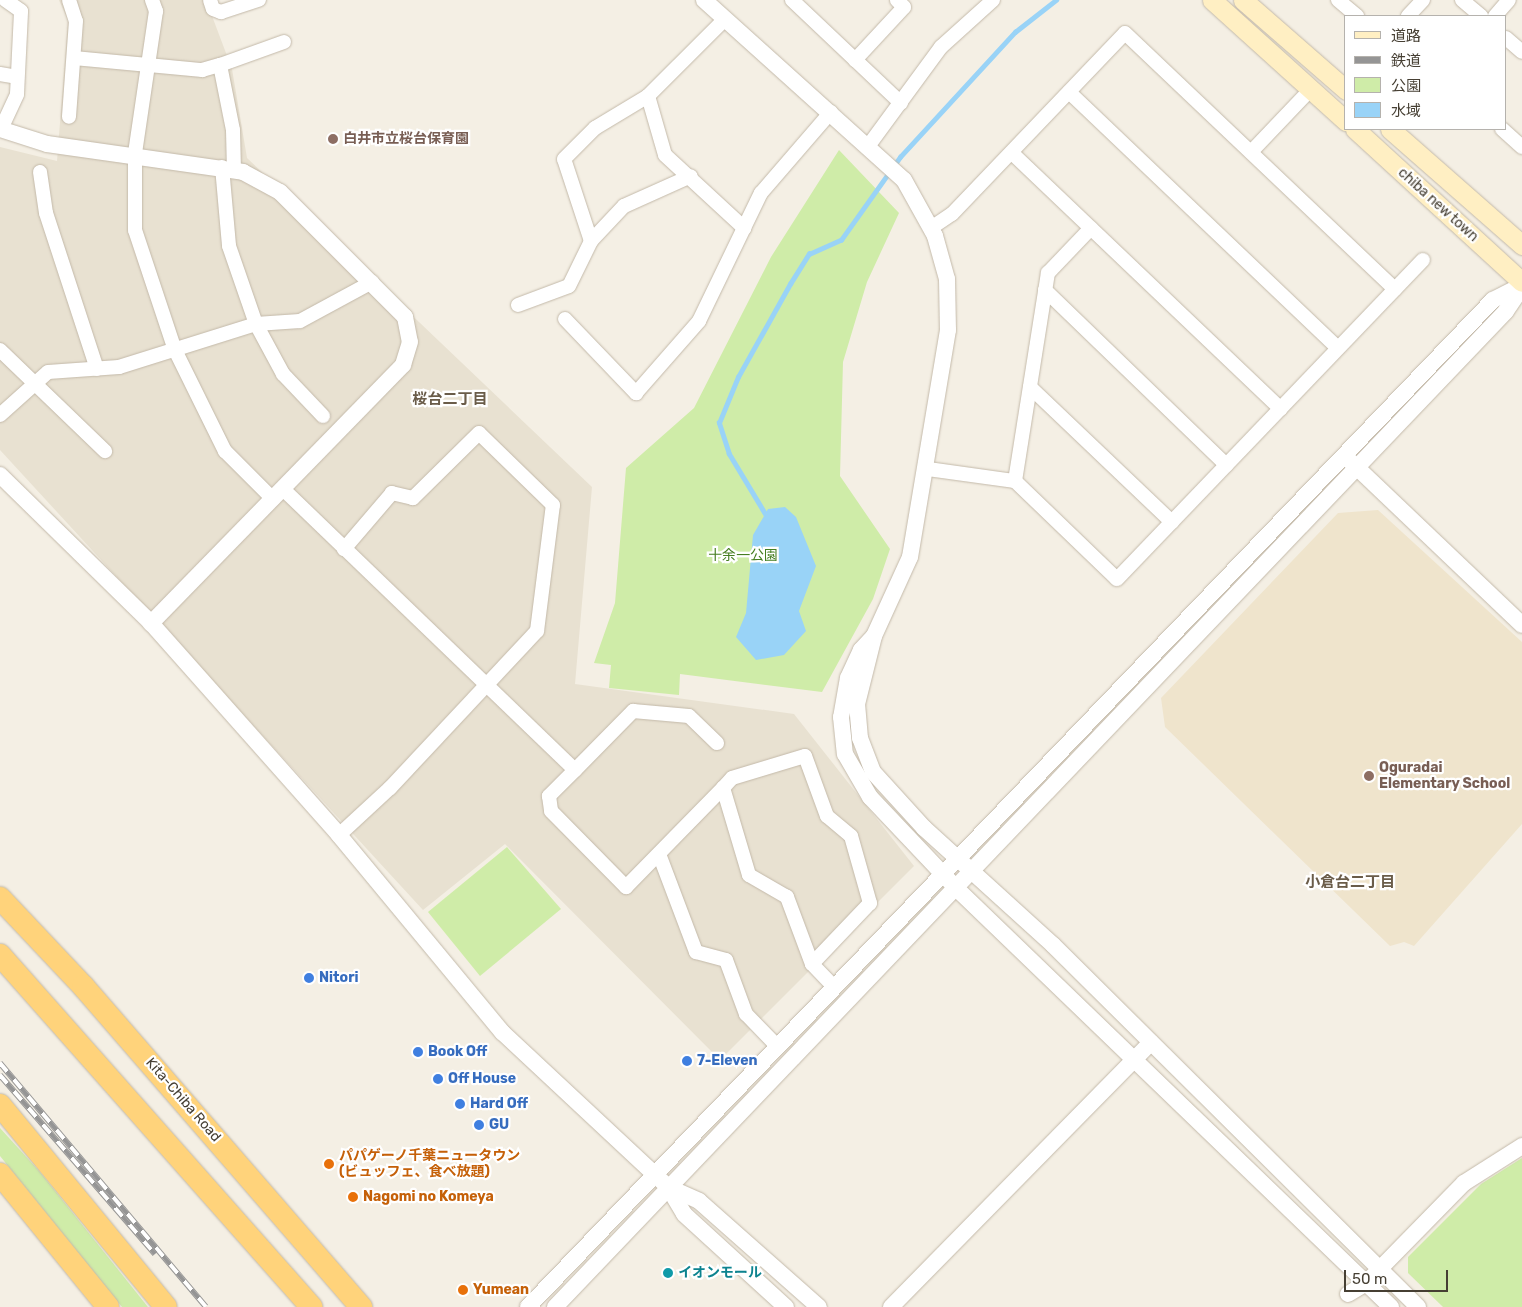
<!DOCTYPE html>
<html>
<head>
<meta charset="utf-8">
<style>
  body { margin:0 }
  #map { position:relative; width:1522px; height:1307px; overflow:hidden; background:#f4efe4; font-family:Rubik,"Noto Sans JP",sans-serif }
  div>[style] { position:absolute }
  .residential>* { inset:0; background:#e8e1d1 }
  .education>* { inset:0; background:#efe4cc }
  .green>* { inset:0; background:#cfeca8 }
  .water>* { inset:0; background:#99d3f7 }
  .stream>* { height:4.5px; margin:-2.25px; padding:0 2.25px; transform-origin:2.25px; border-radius:2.25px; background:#99d3f7 }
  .roads { filter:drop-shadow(0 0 1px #c3b9a9) drop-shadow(0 0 1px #c3b9a9) }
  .minor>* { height:14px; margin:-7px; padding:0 7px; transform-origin:7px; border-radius:7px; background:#fff }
  .tertiary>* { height:16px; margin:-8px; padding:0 8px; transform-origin:8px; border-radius:8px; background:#fff }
  .secondary>* { height:19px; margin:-9.5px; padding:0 9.5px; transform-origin:9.5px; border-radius:9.5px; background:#ffefc3 }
  .trunk>* { height:22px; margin:-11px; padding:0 11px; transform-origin:11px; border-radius:11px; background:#ffd37b }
  .rail>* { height:5.5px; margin-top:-2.75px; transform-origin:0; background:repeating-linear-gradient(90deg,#fff 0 11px,#959595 0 22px); box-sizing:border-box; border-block:1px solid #959595 }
  .dots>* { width:14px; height:14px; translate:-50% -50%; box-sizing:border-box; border:2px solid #fff; border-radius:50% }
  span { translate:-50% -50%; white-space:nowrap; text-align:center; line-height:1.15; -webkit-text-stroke:4.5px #fff; paint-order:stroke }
  .education-label { font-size:14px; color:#785e54; font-weight:700 }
  .left { translate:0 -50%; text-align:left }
  .street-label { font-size:14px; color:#463f33 }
  .park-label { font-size:14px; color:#467e21 }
  .shop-label { font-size:14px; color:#366cbe; font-weight:700 }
  .food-label { font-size:14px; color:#c56008; font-weight:700 }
  .culture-label { font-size:14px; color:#0d838f; font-weight:700 }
  .neighbourhood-label { font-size:15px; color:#6a5c49; font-weight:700 }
  .legend { position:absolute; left:1344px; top:15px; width:162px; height:115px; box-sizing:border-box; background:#fff; border:1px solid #b5b2ad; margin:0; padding:6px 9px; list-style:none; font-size:15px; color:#463f33 }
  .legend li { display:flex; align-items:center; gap:10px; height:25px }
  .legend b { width:25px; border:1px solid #b5b2ad }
  .scale { position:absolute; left:1344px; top:1270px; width:104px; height:22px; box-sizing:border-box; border:2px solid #463f33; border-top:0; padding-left:6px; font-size:15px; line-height:18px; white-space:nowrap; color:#463f33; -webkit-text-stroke:4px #fff; paint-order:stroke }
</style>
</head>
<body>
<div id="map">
  <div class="residential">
    <div style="clip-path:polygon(59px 0,206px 0,232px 69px,247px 158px,592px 487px,575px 684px,794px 714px,914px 866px,720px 1060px,505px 844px,423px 910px,0 450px,0 147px,57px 161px,68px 20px)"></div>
  </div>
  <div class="education">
    <div style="clip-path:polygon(1378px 510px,1522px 642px,1522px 824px,1414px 946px,1404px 942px,1390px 946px,1165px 727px,1161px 698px,1338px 513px)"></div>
  </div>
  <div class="green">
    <div style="clip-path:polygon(839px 150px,899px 213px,867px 282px,843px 362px,840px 476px,890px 549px,873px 599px,822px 692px,680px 674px,679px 695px,609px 688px,611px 665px,594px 663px,615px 603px,626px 468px,694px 408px,771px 257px)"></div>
    <div style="clip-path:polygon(507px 847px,561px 909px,480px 976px,428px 912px)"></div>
    <div style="clip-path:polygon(0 1128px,40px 1172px,148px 1307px,122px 1307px,0 1156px)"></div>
    <div style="clip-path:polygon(1522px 1158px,1522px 1307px,1443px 1307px,1408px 1273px,1408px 1257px,1481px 1184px)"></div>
  </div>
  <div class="water">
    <div style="clip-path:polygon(785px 507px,796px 517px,816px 566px,799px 611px,806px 631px,784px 655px,756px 660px,736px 637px,746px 613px,753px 535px,768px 509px)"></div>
  </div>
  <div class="stream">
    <div style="left:765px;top:514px;width:70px;rotate:-121deg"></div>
    <div style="left:729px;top:454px;width:33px;rotate:-108deg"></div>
    <div style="left:719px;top:423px;width:50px;rotate:-67.6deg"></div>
    <div style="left:738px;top:377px;width:107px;rotate:-60.8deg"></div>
    <div style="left:790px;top:284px;width:36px;rotate:-58deg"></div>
    <div style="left:809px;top:254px;width:35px;rotate:-24deg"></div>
    <div style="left:841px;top:240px;width:102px;rotate:-54.6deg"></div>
    <div style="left:900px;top:157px;width:170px;rotate:-47.4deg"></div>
    <div style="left:1015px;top:32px;width:52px;rotate:-38deg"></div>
  </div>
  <div class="roads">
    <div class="minor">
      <div style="left:69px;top:0;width:22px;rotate:72deg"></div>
      <div style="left:76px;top:21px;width:96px;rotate:94.2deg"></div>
      <div style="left:152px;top:0;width:12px;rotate:70deg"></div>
      <div style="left:156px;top:11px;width:144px;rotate:98.4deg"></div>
      <div style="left:135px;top:153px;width:77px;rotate:90deg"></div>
      <div style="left:135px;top:230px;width:126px;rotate:71.6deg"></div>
      <div style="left:175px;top:350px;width:113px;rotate:63.7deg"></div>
      <div style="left:225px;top:451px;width:68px;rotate:45deg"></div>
      <div style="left:210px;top:0;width:9px;rotate:72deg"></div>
      <div style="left:213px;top:9px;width:9px;rotate:21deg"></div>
      <div style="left:221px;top:12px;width:40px;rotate:-18deg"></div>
      <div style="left:792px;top:0;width:150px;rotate:43.4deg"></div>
      <div style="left:1338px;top:0;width:25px;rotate:40deg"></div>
      <div style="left:1462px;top:0;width:25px;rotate:40deg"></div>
      <div style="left:1408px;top:16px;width:22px;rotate:-47deg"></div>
      <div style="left:1495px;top:16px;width:21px;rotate:-49deg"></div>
      <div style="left:725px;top:19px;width:109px;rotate:135deg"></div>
      <div style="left:648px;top:96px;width:61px;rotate:73.9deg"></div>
      <div style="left:665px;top:155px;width:108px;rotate:42.7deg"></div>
      <div style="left:1506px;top:38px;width:21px;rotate:41deg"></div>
      <div style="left:74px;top:58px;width:129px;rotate:5.4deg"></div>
      <div style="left:202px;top:70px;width:19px;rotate:-16deg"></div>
      <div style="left:220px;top:65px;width:66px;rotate:78.7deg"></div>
      <div style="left:233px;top:130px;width:40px;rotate:88.6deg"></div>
      <div style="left:855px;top:60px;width:72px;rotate:-47.2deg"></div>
      <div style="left:904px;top:7px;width:10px;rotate:-135deg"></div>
      <div style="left:220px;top:65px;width:68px;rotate:-19.8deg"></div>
      <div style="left:0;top:74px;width:17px;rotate:10deg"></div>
      <div style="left:1069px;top:92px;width:371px;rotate:43.6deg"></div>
      <div style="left:1px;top:129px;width:38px;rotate:-65deg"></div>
      <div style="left:17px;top:94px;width:83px;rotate:-87.2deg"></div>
      <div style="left:21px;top:11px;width:19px;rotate:-145deg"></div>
      <div style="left:1502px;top:129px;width:27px;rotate:42deg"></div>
      <div style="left:869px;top:145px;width:122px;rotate:-53.7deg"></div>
      <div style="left:941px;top:47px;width:70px;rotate:-42.1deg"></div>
      <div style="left:1251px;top:152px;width:87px;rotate:-46.4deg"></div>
      <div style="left:1012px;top:153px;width:371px;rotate:43.6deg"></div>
      <div style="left:222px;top:167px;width:79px;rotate:84.9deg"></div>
      <div style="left:229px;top:246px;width:83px;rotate:70.9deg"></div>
      <div style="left:256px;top:324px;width:57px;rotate:61.6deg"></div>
      <div style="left:283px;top:374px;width:58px;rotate:46.4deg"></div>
      <div style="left:40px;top:172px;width:41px;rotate:81.7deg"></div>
      <div style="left:46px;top:213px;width:164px;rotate:71.9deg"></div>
      <div style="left:931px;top:228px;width:25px;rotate:-34deg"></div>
      <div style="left:952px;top:214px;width:250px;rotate:-46.3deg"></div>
      <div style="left:1125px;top:33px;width:372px;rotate:43.5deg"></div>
      <div style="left:591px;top:241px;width:86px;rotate:-108.2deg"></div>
      <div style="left:564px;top:159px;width:44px;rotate:-45deg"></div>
      <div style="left:595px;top:128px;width:62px;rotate:-31.1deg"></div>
      <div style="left:1045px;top:290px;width:252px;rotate:44deg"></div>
      <div style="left:518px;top:305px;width:54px;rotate:-20.4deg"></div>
      <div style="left:569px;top:286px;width:50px;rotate:-63.9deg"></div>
      <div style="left:591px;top:241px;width:48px;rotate:-46.7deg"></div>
      <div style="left:624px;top:206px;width:73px;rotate:-24.1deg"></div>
      <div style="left:565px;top:319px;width:103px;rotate:46.2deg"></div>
      <div style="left:636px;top:393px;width:96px;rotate:-48.8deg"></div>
      <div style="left:699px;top:321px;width:142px;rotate:-64.2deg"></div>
      <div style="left:761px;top:193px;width:107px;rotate:-49.2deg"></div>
      <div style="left:0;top:350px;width:146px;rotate:43.9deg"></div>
      <div style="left:1030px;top:387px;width:196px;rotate:43.6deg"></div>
      <div style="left:0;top:415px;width:64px;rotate:-41.9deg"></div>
      <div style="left:48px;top:372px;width:71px;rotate:-4deg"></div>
      <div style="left:119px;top:367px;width:144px;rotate:-17.4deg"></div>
      <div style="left:256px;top:324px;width:44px;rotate:-3.9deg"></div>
      <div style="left:300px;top:321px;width:82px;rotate:-28.4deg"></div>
      <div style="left:928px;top:469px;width:88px;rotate:7.9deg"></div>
      <div style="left:1015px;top:481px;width:141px;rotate:43.9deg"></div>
      <div style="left:1117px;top:579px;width:442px;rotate:-46.2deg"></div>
      <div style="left:1015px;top:481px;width:211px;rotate:-81deg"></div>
      <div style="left:1048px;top:273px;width:62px;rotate:-46.3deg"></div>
      <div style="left:283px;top:489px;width:405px;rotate:43.9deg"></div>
      <div style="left:575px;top:770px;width:83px;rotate:-45.5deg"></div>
      <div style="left:633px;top:711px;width:56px;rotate:5.1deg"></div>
      <div style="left:689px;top:716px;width:39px;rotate:44deg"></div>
      <div style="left:575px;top:770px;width:37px;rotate:135deg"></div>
      <div style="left:549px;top:796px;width:15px;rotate:82deg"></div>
      <div style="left:551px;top:811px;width:107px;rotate:45.4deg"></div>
      <div style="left:626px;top:887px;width:139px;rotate:-45.6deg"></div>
      <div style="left:723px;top:788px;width:13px;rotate:-48deg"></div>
      <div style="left:732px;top:778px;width:76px;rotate:-16.8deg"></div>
      <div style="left:805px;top:756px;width:64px;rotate:69.9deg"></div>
      <div style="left:827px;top:816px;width:31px;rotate:40deg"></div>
      <div style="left:851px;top:836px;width:70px;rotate:74.2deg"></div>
      <div style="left:870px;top:903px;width:84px;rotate:133.6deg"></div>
      <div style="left:812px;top:964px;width:72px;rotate:-110.5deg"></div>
      <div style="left:787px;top:897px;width:44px;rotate:-149.9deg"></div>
      <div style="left:749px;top:875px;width:91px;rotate:-106.6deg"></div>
      <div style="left:339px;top:835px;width:69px;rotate:-42.7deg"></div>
      <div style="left:390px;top:788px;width:215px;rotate:-46.9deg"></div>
      <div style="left:537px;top:631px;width:127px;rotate:-82.8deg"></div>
      <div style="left:553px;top:505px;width:103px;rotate:-135.8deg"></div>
      <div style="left:479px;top:433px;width:93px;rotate:135.4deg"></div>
      <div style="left:413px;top:498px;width:22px;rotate:-167deg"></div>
      <div style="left:392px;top:493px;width:74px;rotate:130.6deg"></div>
      <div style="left:659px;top:854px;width:105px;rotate:69.3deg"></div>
      <div style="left:696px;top:952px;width:31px;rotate:15deg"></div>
      <div style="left:726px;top:960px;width:58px;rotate:69.7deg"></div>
      <div style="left:746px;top:1014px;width:43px;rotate:45.9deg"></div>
      <div style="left:812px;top:964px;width:30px;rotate:46deg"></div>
    </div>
    <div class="tertiary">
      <div style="left:704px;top:0;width:269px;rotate:42deg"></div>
      <div style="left:904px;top:180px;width:64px;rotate:61deg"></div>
      <div style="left:935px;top:236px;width:45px;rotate:74.4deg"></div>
      <div style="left:947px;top:279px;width:51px;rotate:88.9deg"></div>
      <div style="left:948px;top:330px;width:230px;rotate:99.5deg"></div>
      <div style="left:910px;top:557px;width:87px;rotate:114.5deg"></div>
      <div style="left:874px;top:636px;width:70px;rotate:104deg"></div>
      <div style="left:857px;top:704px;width:34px;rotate:85deg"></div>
      <div style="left:860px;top:738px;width:36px;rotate:69deg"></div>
      <div style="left:873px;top:772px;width:76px;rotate:47.7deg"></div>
      <div style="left:924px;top:828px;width:174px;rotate:42.2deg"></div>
      <div style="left:1053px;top:945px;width:514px;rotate:44.76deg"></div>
      <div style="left:0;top:129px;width:49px;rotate:17.7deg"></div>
      <div style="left:47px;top:144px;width:198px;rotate:8.1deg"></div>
      <div style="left:243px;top:172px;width:42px;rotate:28.4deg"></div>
      <div style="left:280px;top:192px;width:177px;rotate:45deg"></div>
      <div style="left:405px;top:317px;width:25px;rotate:79deg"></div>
      <div style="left:410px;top:342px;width:24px;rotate:107deg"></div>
      <div style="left:403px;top:365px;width:361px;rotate:134.3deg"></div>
      <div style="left:1349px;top:460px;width:239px;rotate:43.6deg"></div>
      <div style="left:0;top:475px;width:211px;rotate:44.4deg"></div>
      <div style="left:151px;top:623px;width:283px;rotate:48.4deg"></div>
      <div style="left:339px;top:835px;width:256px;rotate:50.4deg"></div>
      <div style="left:502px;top:1032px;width:227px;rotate:43deg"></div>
      <div style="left:668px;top:1187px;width:31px;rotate:59deg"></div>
      <div style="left:684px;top:1214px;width:138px;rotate:42.4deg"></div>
      <div style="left:873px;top:637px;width:18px;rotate:133deg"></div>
      <div style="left:861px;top:650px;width:31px;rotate:115deg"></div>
      <div style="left:848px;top:678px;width:40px;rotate:100deg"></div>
      <div style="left:841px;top:717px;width:37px;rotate:84deg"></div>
      <div style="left:845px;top:754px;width:50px;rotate:59.8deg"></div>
      <div style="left:870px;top:797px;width:125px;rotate:46.6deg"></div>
      <div style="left:956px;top:888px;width:604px;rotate:43.93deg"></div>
      <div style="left:668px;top:1187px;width:34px;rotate:24deg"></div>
      <div style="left:699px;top:1201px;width:160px;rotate:41.5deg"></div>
      <div style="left:1348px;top:1294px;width:21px;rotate:-31deg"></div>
      <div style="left:1366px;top:1283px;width:140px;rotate:-45.6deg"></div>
      <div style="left:1464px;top:1183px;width:69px;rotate:-32.5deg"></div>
      <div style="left:528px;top:1307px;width:1395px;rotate:-46.22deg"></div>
      <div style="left:1493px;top:300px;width:33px;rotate:-27deg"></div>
      <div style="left:555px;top:1307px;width:1377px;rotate:-46.32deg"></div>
      <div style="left:1506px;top:311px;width:29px;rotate:-56deg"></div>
      <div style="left:891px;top:1307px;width:371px;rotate:-45.5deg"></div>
    </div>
    <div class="secondary">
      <div style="left:1212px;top:0;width:181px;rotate:42.1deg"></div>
      <div style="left:1243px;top:0;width:137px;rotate:41.1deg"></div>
      <div style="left:1355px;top:129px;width:226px;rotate:42.5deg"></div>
      <div style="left:1390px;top:129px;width:176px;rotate:41.3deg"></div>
    </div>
    <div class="trunk">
      <div style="left:0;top:898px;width:121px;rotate:46.7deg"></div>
      <div style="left:83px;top:986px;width:425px;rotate:49.1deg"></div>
      <div style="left:0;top:955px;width:470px;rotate:48.5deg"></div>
      <div style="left:0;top:1105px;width:261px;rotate:50.6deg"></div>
      <div style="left:0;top:1174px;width:171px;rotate:50.9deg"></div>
    </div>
  </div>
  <div class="rail">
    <div style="left:0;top:1063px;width:319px;rotate:49.8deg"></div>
    <div style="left:0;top:1075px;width:237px;rotate:49.1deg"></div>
  </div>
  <div class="dots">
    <div style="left:333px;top:139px;background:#8d6e63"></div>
    <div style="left:1369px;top:776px;background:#8d6e63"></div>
    <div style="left:309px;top:978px;background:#3f7fe0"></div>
    <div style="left:418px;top:1052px;background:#3f7fe0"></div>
    <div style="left:687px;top:1061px;background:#3f7fe0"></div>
    <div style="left:438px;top:1079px;background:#3f7fe0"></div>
    <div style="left:460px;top:1104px;background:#3f7fe0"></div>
    <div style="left:479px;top:1125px;background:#3f7fe0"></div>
    <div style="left:329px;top:1164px;background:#e8710a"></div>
    <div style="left:353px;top:1197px;background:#e8710a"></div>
    <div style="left:668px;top:1273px;background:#0f9aa8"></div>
    <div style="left:463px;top:1290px;background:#e8710a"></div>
  </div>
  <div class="education-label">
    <span class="left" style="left:343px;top:139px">白井市立桜台保育園</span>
    <span class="left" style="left:1379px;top:776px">Oguradai<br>Elementary School</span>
  </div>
  <div class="street-label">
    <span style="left:1438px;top:205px;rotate:42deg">chiba new town</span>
    <span style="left:183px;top:1100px;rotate:49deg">Kita-Chiba Road</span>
  </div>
  <div class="park-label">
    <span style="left:743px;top:556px">十余一公園</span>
  </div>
  <div class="shop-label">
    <span class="left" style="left:319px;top:978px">Nitori</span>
    <span class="left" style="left:428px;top:1052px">Book Off</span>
    <span class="left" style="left:697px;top:1061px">7-Eleven</span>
    <span class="left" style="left:448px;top:1079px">Off House</span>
    <span class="left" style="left:470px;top:1104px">Hard Off</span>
    <span class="left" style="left:489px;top:1125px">GU</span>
  </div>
  <div class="food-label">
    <span class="left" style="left:339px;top:1164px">パパゲーノ千葉ニュータウン<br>(ビュッフェ、食べ放題)</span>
    <span class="left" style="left:363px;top:1197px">Nagomi no Komeya</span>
    <span class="left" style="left:473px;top:1290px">Yumean</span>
  </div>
  <div class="culture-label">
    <span class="left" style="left:678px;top:1273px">イオンモール</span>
  </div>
  <div class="neighbourhood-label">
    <span style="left:450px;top:400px">桜台二丁目</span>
    <span style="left:1350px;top:883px">小倉台二丁目</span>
  </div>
  <ul class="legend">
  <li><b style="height:6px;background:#ffefc3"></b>道路</li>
  <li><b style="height:6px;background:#959595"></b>鉄道</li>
  <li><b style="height:14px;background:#cfeca8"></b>公園</li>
  <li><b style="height:14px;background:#99d3f7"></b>水域</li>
  </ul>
  <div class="scale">50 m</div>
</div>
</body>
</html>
